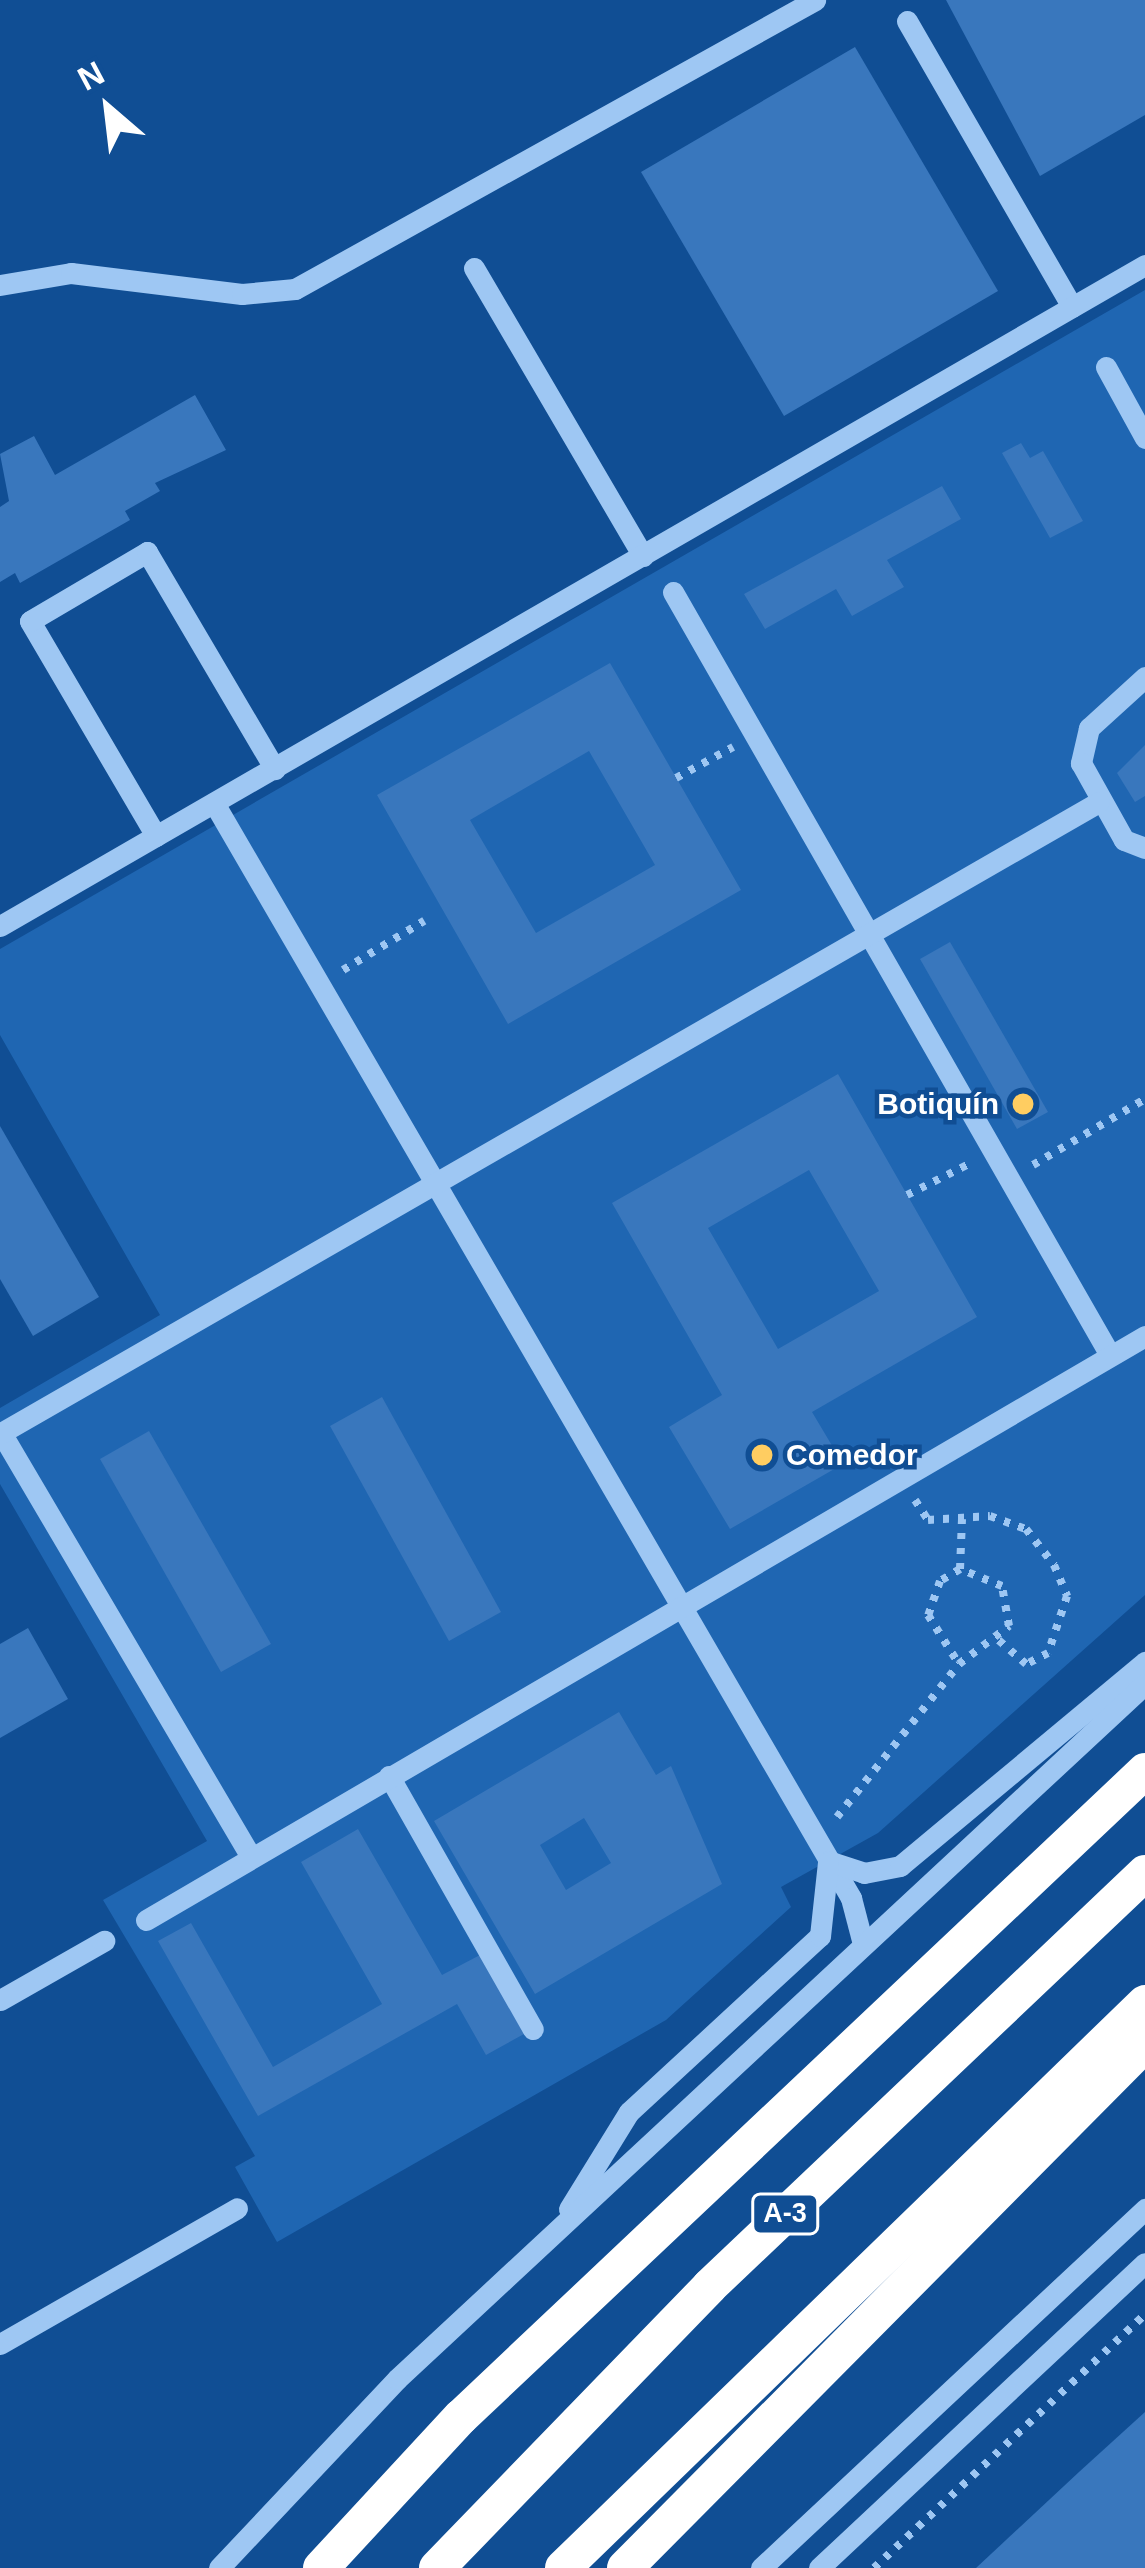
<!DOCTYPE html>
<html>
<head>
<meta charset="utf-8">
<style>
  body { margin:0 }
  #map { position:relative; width:1145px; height:2568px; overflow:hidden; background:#104e94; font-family:Arial,sans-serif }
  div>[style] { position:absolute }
  .green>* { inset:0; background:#1f66b2 }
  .building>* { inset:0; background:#3977bd }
  .path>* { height:8px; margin-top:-4px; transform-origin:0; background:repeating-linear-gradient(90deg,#9ec7f3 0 6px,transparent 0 15px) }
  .minor>* { height:21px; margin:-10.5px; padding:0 10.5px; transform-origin:10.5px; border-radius:10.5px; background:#9ec7f3 }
  .highway>* { height:36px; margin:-18px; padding:0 18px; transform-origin:18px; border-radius:18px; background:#fff }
  .dots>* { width:33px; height:33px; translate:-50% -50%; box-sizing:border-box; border:6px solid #104e94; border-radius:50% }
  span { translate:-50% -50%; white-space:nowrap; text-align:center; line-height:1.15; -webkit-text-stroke:9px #104e94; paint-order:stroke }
  .shield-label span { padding:3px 9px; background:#104e94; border:3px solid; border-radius:9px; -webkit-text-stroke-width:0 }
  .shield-label { font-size:27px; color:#fff; font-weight:700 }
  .poi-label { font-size:30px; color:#fff; font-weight:700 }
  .right { translate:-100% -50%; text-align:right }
  .left { translate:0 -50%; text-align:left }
  .north { position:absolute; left:48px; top:48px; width:120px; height:120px; -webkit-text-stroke:9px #104e94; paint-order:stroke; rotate:332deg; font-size:33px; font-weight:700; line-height:48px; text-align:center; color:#fff }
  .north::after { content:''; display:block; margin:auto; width:42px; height:54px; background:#fff; clip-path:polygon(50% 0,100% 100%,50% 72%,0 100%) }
</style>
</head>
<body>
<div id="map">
  <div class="green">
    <div style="clip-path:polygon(1145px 290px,1145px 1595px,878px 1833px,781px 1887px,791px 1907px,666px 2020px,277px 2242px,235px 2167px,255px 2156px,103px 1900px,207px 1841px,0 1484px,0 1408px,160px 1315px,0 1035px,0 949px)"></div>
  </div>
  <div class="building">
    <div style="clip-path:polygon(946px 0,1145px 0,1145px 115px,1040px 176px)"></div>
    <div style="clip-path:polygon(855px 47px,998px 291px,784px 416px,641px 172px)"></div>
    <div style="clip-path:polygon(195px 395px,226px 450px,155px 483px,160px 491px,125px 511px,130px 520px,20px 583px,15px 573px,0 582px,0 507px,9px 501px,0 454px,34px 436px,55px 475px)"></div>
    <div style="clip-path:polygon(1021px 443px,1030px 458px,1043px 451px,1083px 521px,1050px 538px,1002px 453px)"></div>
    <div style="clip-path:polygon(942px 486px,961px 519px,887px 560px,904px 587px,852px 616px,836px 589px,765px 629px,744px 594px)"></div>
    <div style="clip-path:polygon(evenodd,610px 663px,741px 890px,508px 1024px,377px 795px,610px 663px,589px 751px,655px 865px,536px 933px,470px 820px,589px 751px)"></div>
    <div style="clip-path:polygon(1145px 745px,1145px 796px,1135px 802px,1117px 773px)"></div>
    <div style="clip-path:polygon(950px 942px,1048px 1112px,1017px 1129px,920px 959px)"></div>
    <div style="clip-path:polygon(evenodd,838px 1074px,977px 1317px,812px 1412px,843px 1464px,730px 1529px,669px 1427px,722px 1395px,612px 1203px,838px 1074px,809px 1170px,879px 1291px,778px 1349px,708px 1228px,809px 1170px)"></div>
    <div style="clip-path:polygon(0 1126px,99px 1297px,33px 1336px,0 1279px)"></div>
    <div style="clip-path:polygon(382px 1397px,501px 1612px,449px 1641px,330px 1426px)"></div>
    <div style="clip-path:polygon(149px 1431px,271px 1644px,221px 1672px,100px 1459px)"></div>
    <div style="clip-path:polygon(28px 1628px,68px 1699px,0 1738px,0 1644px)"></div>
    <div style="clip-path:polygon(evenodd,619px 1712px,656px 1775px,671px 1766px,722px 1884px,535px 1994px,434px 1821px,619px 1712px,584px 1818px,611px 1863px,566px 1890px,540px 1845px,584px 1818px)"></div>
    <div style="clip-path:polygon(358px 1829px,442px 1975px,480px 1955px,524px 2034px,486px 2055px,457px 2004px,258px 2116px,158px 1941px,191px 1923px,273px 2067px,382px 2004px,301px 1862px)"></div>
    <div style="clip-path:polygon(1145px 2412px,1145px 2568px,976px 2568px,1079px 2472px)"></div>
  </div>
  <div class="path">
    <div style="left:676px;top:778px;width:65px;rotate:-28.5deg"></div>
    <div style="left:343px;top:970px;width:95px;rotate:-31.2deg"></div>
    <div style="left:1033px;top:1165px;width:130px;rotate:-30.5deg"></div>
    <div style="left:907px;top:1195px;width:72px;rotate:-26.6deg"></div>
    <div style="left:915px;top:1500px;width:24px;rotate:57deg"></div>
    <div style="left:928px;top:1520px;width:62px;rotate:-3.7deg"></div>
    <div style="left:990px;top:1516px;width:38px;rotate:20deg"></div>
    <div style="left:1026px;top:1529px;width:46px;rotate:52.1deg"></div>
    <div style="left:1054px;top:1565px;width:34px;rotate:67deg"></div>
    <div style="left:1067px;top:1596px;width:60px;rotate:108.4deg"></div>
    <div style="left:1048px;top:1653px;width:25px;rotate:153deg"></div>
    <div style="left:1026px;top:1664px;width:40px;rotate:-139deg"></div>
    <div style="left:960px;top:1569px;width:50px;rotate:-87.7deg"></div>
    <div style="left:837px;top:1817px;width:196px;rotate:-51.4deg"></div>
    <div style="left:959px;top:1664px;width:63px;rotate:-37.2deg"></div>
    <div style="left:1009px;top:1626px;width:41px;rotate:-99.9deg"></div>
    <div style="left:1002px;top:1586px;width:45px;rotate:-158deg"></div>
    <div style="left:960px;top:1569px;width:23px;rotate:149deg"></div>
    <div style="left:940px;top:1581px;width:36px;rotate:109deg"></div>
    <div style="left:928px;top:1615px;width:58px;rotate:57.7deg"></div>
    <div style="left:874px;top:2568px;width:371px;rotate:-43.1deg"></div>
  </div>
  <div class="minor">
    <div style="left:907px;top:21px;width:330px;rotate:60deg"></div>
    <div style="left:474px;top:268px;width:334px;rotate:59.6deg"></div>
    <div style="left:0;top:285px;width:72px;rotate:-9.6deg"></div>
    <div style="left:71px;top:273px;width:172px;rotate:7deg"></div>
    <div style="left:242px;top:294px;width:53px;rotate:-5.4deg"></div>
    <div style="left:295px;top:289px;width:595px;rotate:-29.06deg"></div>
    <div style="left:1106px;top:367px;width:81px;rotate:61.2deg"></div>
    <div style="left:673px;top:592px;width:879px;rotate:60.2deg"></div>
    <div style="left:1145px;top:677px;width:76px;rotate:137.7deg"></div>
    <div style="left:1089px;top:728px;width:36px;rotate:103deg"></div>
    <div style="left:1081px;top:763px;width:88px;rotate:60.8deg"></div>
    <div style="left:1124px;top:840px;width:22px;rotate:21deg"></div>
    <div style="left:214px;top:803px;width:1267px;rotate:59.81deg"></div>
    <div style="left:851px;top:1898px;width:48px;rotate:75.4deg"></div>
    <div style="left:156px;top:836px;width:249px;rotate:-120.4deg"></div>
    <div style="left:30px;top:621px;width:136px;rotate:-30.5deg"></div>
    <div style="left:147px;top:552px;width:252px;rotate:59.5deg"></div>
    <div style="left:0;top:926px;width:1322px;rotate:-30deg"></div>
    <div style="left:389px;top:1776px;width:291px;rotate:60.4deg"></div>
    <div style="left:251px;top:1857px;width:492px;rotate:-120.5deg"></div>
    <div style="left:1px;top:1433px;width:1266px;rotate:-29.89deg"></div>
    <div style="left:828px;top:1861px;width:38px;rotate:18deg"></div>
    <div style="left:864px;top:1873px;width:37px;rotate:-11deg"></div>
    <div style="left:900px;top:1866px;width:319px;rotate:-39.8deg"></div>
    <div style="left:146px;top:1920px;width:1157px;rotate:-30.31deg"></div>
    <div style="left:0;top:2000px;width:120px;rotate:-29.6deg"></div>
    <div style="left:569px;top:2209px;width:114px;rotate:-58.3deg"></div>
    <div style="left:629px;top:2112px;width:260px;rotate:-42.7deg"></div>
    <div style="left:820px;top:1936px;width:74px;rotate:-83.8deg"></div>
    <div style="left:0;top:2344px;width:273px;rotate:-29.8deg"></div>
    <div style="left:219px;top:2568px;width:260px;rotate:-46.7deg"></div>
    <div style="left:397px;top:2379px;width:1021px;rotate:-42.9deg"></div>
    <div style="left:761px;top:2568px;width:526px;rotate:-43.07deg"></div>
    <div style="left:819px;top:2568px;width:446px;rotate:-43.1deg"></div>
  </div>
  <div class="highway">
    <div style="left:321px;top:2568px;width:206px;rotate:-47.2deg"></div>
    <div style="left:461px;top:2417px;width:941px;rotate:-43.36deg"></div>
    <div style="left:437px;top:2568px;width:392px;rotate:-45.9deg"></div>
    <div style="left:710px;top:2286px;width:600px;rotate:-43.51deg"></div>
    <div style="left:563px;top:2568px;width:811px;rotate:-44.15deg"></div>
    <div style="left:625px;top:2568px;width:738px;rotate:-45.22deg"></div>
  </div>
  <div class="dots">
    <div style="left:1023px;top:1104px;background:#ffcd61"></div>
    <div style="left:762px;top:1455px;background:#ffcd61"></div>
  </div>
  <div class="shield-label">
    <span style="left:785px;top:2214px">A-3</span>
  </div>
  <div class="poi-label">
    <span class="right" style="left:999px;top:1104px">Botiquín</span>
    <span class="left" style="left:786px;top:1455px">Comedor</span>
  </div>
  <div class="north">N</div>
</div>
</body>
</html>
